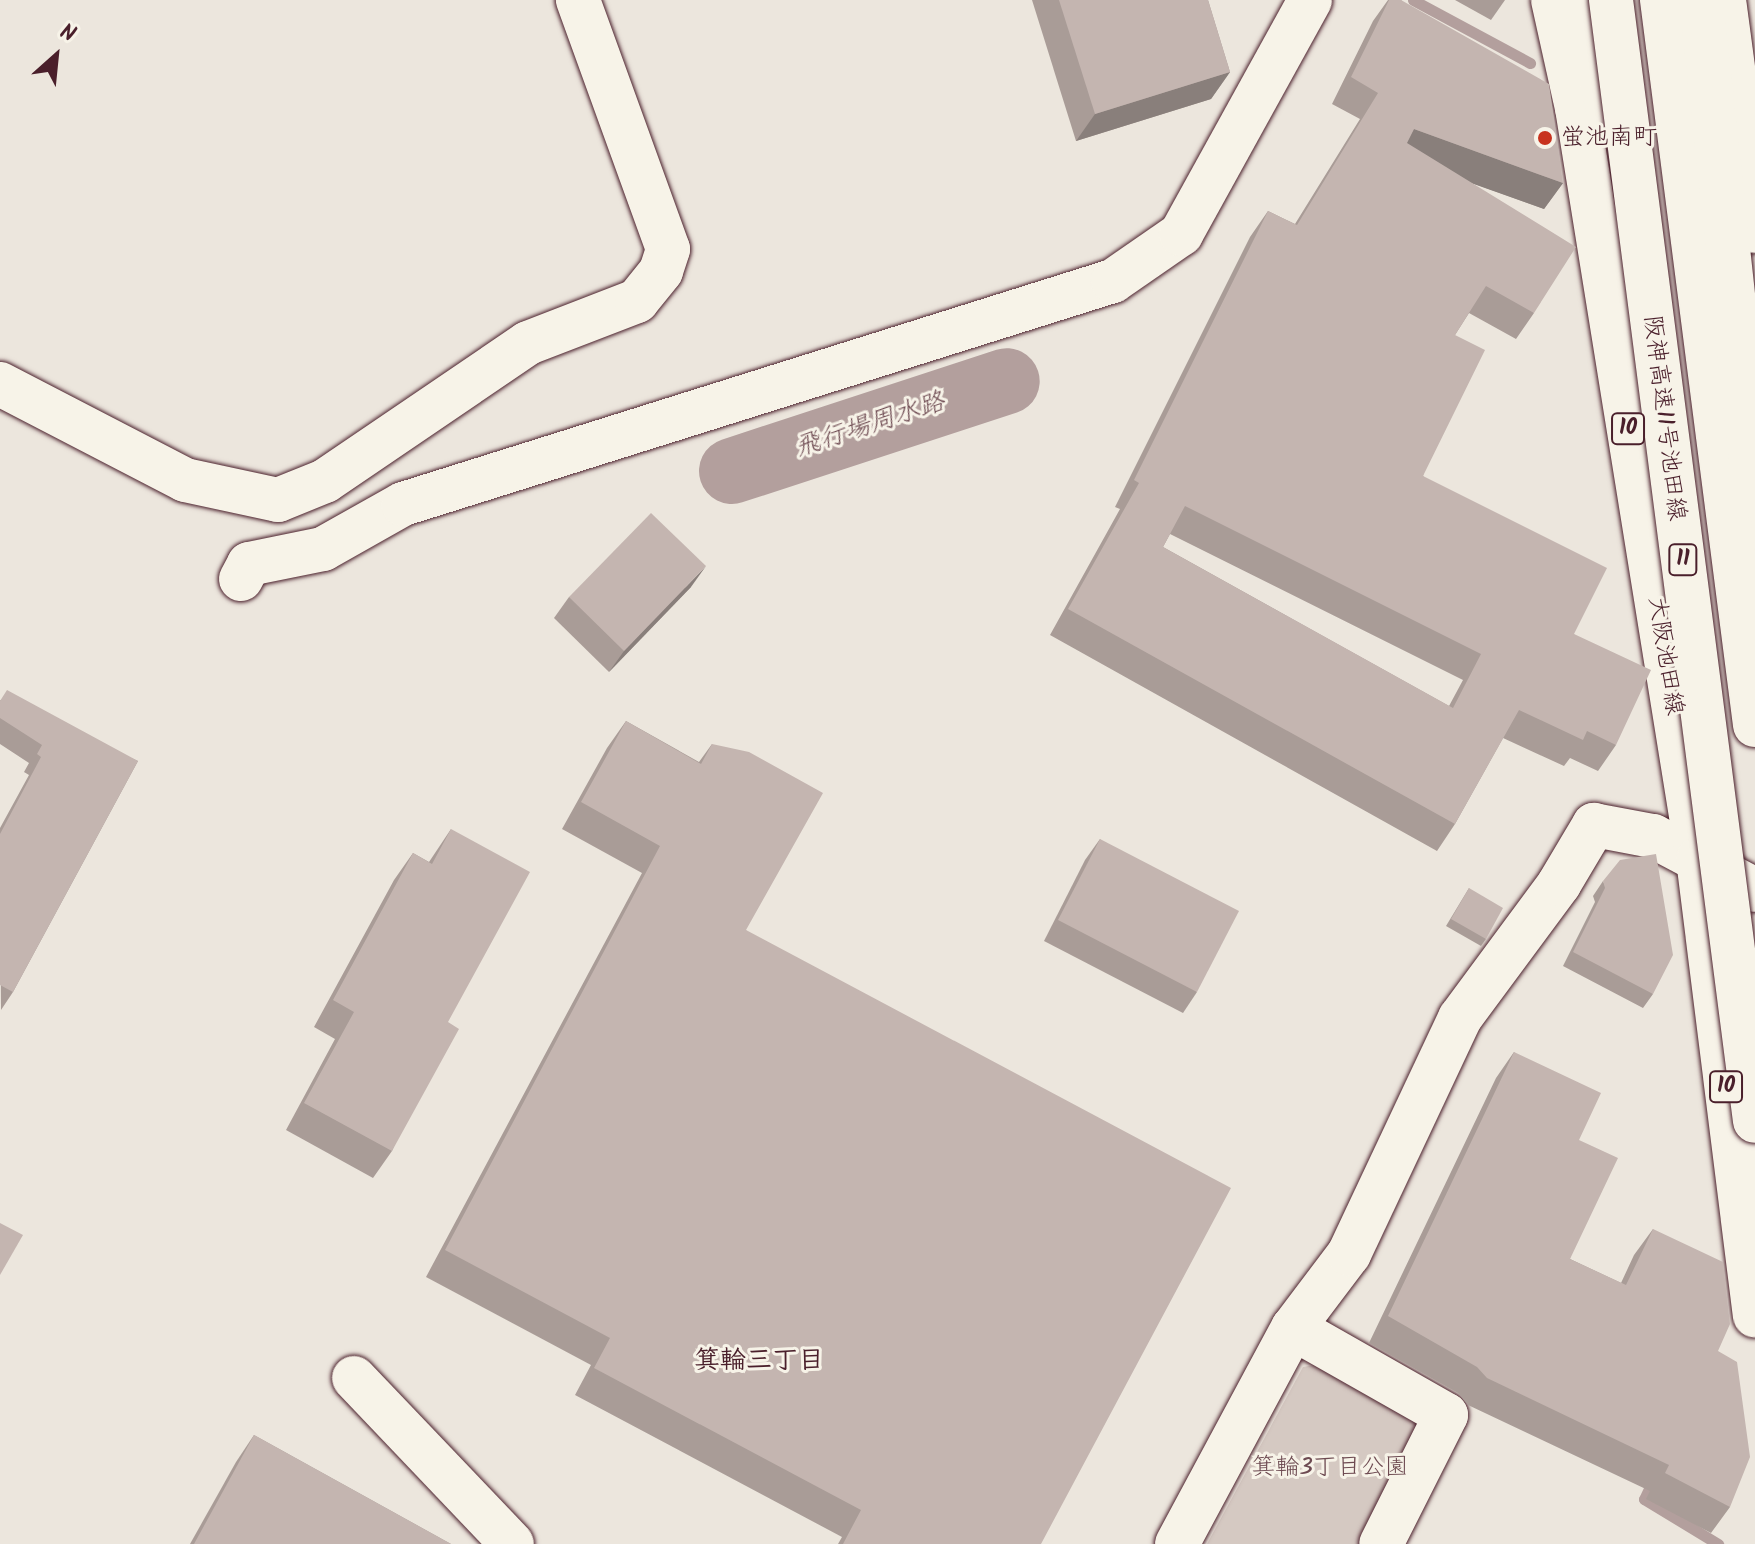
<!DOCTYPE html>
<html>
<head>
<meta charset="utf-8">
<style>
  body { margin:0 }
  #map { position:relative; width:1755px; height:1544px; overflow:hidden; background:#ece6dd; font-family:Kalam,"Klee One",sans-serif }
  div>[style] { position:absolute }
  .green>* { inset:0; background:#d5c9c2 }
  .stream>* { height:11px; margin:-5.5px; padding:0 5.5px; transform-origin:5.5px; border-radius:5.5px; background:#b39f9d }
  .river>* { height:66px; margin:-33px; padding:0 33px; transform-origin:33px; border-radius:33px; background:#b39f9d }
  .roads { filter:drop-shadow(0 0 2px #4a1f2b) drop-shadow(0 0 2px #4a1f2b) }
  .minor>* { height:44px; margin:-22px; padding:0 22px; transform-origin:22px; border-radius:22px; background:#f7f3e8 }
  .major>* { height:44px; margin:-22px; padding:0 22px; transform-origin:22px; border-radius:22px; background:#f7f3e8 }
  .highway>* { height:44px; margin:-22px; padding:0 22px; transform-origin:22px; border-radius:22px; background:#f7f3e8 }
  .bridges { filter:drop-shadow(0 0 2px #4a1f2b) drop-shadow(0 0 2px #4a1f2b) }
  .highway-bridge>* { height:44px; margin:-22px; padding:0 22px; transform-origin:22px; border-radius:22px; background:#f7f3e8 }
  .wall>* { inset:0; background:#a99c97 }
  .shaded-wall>* { inset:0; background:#897f7b }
  .building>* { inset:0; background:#c4b5b0 }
  .dots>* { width:22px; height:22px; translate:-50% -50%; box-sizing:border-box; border:4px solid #f7f3e8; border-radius:50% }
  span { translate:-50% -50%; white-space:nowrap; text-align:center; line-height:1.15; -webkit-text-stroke:6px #f7f3e8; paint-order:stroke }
  .shield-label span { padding:2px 6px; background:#f7f3e8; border:2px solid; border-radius:6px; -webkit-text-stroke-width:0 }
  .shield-label { font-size:22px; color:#4a1f2b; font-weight:700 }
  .poi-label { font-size:24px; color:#4a1f2b }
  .left { translate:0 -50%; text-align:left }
  .street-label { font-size:24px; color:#4a1f2b }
  .park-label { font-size:24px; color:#6d4a51 }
  .water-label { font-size:26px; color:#6f4c53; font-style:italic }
  .neighbourhood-label { font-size:26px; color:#4a1f2b; font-weight:700 }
  .north { position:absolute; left:16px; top:16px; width:80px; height:80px; -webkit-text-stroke:6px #f7f3e8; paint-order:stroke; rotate:27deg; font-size:22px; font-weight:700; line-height:32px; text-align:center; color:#4a1f2b }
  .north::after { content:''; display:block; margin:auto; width:28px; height:36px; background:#4a1f2b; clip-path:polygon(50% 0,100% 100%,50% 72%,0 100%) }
</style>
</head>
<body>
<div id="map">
  <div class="green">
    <div style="clip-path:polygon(1320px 1364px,1417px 1414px,1426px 1433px,1369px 1544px,1207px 1544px,1303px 1367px)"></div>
  </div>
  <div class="stream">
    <div style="left:1413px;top:0;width:133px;rotate:28.3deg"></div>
    <div style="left:1653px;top:1480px;width:21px;rotate:115deg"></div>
    <div style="left:1644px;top:1499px;width:87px;rotate:31.3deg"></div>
  </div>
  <div class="river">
    <div style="left:732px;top:471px;width:289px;rotate:-18.1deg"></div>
  </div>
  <div class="roads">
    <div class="minor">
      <div style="left:1724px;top:0;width:233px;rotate:82.4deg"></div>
      <div style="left:0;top:384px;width:208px;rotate:27.4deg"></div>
      <div style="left:185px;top:480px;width:95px;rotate:12.1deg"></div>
      <div style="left:278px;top:500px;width:51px;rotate:-22deg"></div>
      <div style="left:325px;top:481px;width:245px;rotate:-34.2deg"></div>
      <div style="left:528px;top:343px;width:117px;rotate:-21.1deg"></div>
      <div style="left:637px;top:301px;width:38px;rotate:-51deg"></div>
      <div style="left:661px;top:271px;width:23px;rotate:-72deg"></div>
      <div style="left:668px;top:249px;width:265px;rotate:-109.9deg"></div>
      <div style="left:241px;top:579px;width:17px;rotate:-62deg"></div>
      <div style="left:249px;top:564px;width:76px;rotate:-11.5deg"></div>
      <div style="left:323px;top:549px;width:92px;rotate:-29.4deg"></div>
      <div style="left:403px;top:504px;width:744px;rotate:-17.44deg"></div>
      <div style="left:1113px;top:281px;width:83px;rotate:-34.7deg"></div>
      <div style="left:1181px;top:234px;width:267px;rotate:-61.1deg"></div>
      <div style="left:1293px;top:1328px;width:176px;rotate:29.6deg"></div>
      <div style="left:1446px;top:1415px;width:144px;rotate:116.7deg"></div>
      <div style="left:354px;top:1378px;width:229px;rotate:46.4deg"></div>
      <div style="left:1177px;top:1544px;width:245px;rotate:-61.8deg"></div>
      <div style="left:1293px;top:1328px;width:93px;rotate:-52.9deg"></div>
      <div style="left:1349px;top:1254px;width:261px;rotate:-64.8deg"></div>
      <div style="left:1460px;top:1018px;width:167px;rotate:-53.5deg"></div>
      <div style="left:1559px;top:884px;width:69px;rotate:-59.3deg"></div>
      <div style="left:1594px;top:825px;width:60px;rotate:10.6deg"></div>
      <div style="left:1653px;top:836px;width:115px;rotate:27.9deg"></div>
    </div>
    <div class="major">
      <div style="left:1553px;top:0;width:111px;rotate:77.5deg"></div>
      <div style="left:1577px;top:108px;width:761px;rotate:80.85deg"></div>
      <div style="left:1698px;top:859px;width:460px;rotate:82.9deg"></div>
      <div style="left:1743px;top:458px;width:82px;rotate:81.6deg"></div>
    </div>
    <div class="highway">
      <div style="left:1585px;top:0;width:112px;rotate:78.2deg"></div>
      <div style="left:1662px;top:0;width:731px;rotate:82.69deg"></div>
      <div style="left:1701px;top:0;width:499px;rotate:83.8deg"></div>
    </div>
  </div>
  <div class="bridges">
    <div class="highway-bridge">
      <div style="left:1611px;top:0;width:1130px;rotate:82.68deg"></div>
    </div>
  </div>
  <div class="wall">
    <div style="clip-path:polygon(1032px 0,1208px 0,1230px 72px,1211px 99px,1076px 141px)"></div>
    <div style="clip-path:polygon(evenodd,1388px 0,1401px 0,1563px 183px,1544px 209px,1472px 183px,1534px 313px,1516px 339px,1469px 313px,1455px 335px,1423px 476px,1574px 634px,1616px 745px,1598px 771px,1570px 758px,1564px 766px,1503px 738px,1455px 824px,1437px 851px,1050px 635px,1120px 509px,1115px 507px,1250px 237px,1268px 211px,1295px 224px,1360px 119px,1332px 104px,1373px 21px,1388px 0,1170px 534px,1463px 680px,1449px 706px,1163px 547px,1170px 534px)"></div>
    <div style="clip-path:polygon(1455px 0,1505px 0,1491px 20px)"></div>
    <div style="clip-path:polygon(691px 587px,609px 672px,554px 618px,569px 597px)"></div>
    <div style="clip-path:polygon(0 700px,138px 761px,13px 992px,1px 1010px,0 828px,29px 775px,24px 772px,29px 763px,0 744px)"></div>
    <div style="clip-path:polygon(626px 721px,699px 762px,712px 744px,746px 930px,1041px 1544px,838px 1544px,842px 1537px,575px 1395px,591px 1365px,426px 1277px,642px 873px,562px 829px,607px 748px)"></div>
    <div style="clip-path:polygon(451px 829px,448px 1022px,392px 1151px,373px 1178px,286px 1130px,335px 1039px,314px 1027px,394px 880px,413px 853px,429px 862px)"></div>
    <div style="clip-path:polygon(1100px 839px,1197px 992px,1183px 1013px,1044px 941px,1085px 860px)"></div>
    <div style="clip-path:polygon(1603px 881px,1653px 994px,1643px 1008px,1563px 966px,1595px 902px,1593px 896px)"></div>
    <div style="clip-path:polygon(1469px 888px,1486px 939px,1481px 946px,1446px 926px)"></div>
    <div style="clip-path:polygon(1514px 1052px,1579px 1140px,1570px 1259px,1621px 1283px,1634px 1255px,1653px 1229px,1718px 1351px,1730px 1507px,1711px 1533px,1646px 1499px,1650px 1491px,1468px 1405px,1458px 1393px,1369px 1343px,1496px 1078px)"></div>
    <div style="clip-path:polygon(254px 1435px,451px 1544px,190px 1544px,236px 1462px)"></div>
  </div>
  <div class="shaded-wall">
    <div style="clip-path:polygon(1230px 72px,1211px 99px,1076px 141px,1095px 114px)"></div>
    <div style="clip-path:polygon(1414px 129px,1563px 183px,1544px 209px,1395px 156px)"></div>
    <div style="clip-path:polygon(706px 566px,691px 587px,609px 672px,624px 651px)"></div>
  </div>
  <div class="building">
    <div style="clip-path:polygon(1059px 0,1208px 0,1230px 72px,1095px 114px)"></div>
    <div style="clip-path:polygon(evenodd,1389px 0,1401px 0,1549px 84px,1563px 183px,1414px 129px,1407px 143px,1576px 247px,1534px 313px,1486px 286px,1455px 335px,1485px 350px,1423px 476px,1607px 568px,1574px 634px,1651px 670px,1616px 745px,1587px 731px,1583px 740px,1519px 710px,1455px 824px,1068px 609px,1139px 483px,1134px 480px,1268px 211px,1297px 225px,1378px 93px,1351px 77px,1389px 0,1185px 506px,1481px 654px,1453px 708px,1163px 547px,1185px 506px)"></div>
    <div style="clip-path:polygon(651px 513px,706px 566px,624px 651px,569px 597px)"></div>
    <div style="clip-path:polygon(7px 690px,138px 761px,13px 992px,0 985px,0 834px,41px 757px,37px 754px,42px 745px,0 718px,0 701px)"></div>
    <div style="clip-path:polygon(626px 721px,701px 764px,712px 744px,749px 752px,823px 793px,746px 930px,1231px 1188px,1041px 1544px,843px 1544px,861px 1510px,594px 1368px,610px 1338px,445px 1250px,660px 846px,581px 802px)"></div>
    <div style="clip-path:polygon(451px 829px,530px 872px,448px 1022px,459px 1029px,392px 1151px,304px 1103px,354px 1012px,333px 1000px,413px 853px,432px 864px)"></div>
    <div style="clip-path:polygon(1100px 839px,1239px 911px,1197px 992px,1058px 920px)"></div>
    <div style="clip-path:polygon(1656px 854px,1673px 955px,1653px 994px,1573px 952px,1605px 888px,1603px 881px,1620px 860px)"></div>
    <div style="clip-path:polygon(1469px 888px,1503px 908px,1486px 939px,1451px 919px)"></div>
    <div style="clip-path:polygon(1514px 1052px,1601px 1093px,1579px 1140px,1618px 1158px,1570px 1259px,1626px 1285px,1653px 1229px,1723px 1262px,1730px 1324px,1718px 1351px,1737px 1362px,1750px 1457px,1730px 1507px,1665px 1473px,1669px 1465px,1487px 1378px,1477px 1367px,1388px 1316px)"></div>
    <div style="clip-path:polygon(0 1223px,23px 1235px,0 1275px)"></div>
    <div style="clip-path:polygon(254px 1435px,451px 1544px,194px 1544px)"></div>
  </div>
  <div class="dots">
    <div style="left:1545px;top:138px;background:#c8321e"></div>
  </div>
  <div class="shield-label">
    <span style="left:1628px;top:429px">10</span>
    <span style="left:1683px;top:560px">11</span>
    <span style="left:1726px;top:1087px">10</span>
  </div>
  <div class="poi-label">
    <span class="left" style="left:1561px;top:138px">蛍池南町</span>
  </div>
  <div class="street-label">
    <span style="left:1664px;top:418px;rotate:83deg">阪神高速11号池田線</span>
    <span style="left:1665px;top:656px;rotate:81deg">大阪池田線</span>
  </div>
  <div class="park-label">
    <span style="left:1330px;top:1468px">箕輪3丁目公園</span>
  </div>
  <div class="water-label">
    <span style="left:870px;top:426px;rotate:-18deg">飛行場周水路</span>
  </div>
  <div class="neighbourhood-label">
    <span style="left:759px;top:1362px">箕輪三丁目</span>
  </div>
  <div class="north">N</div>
</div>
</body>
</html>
